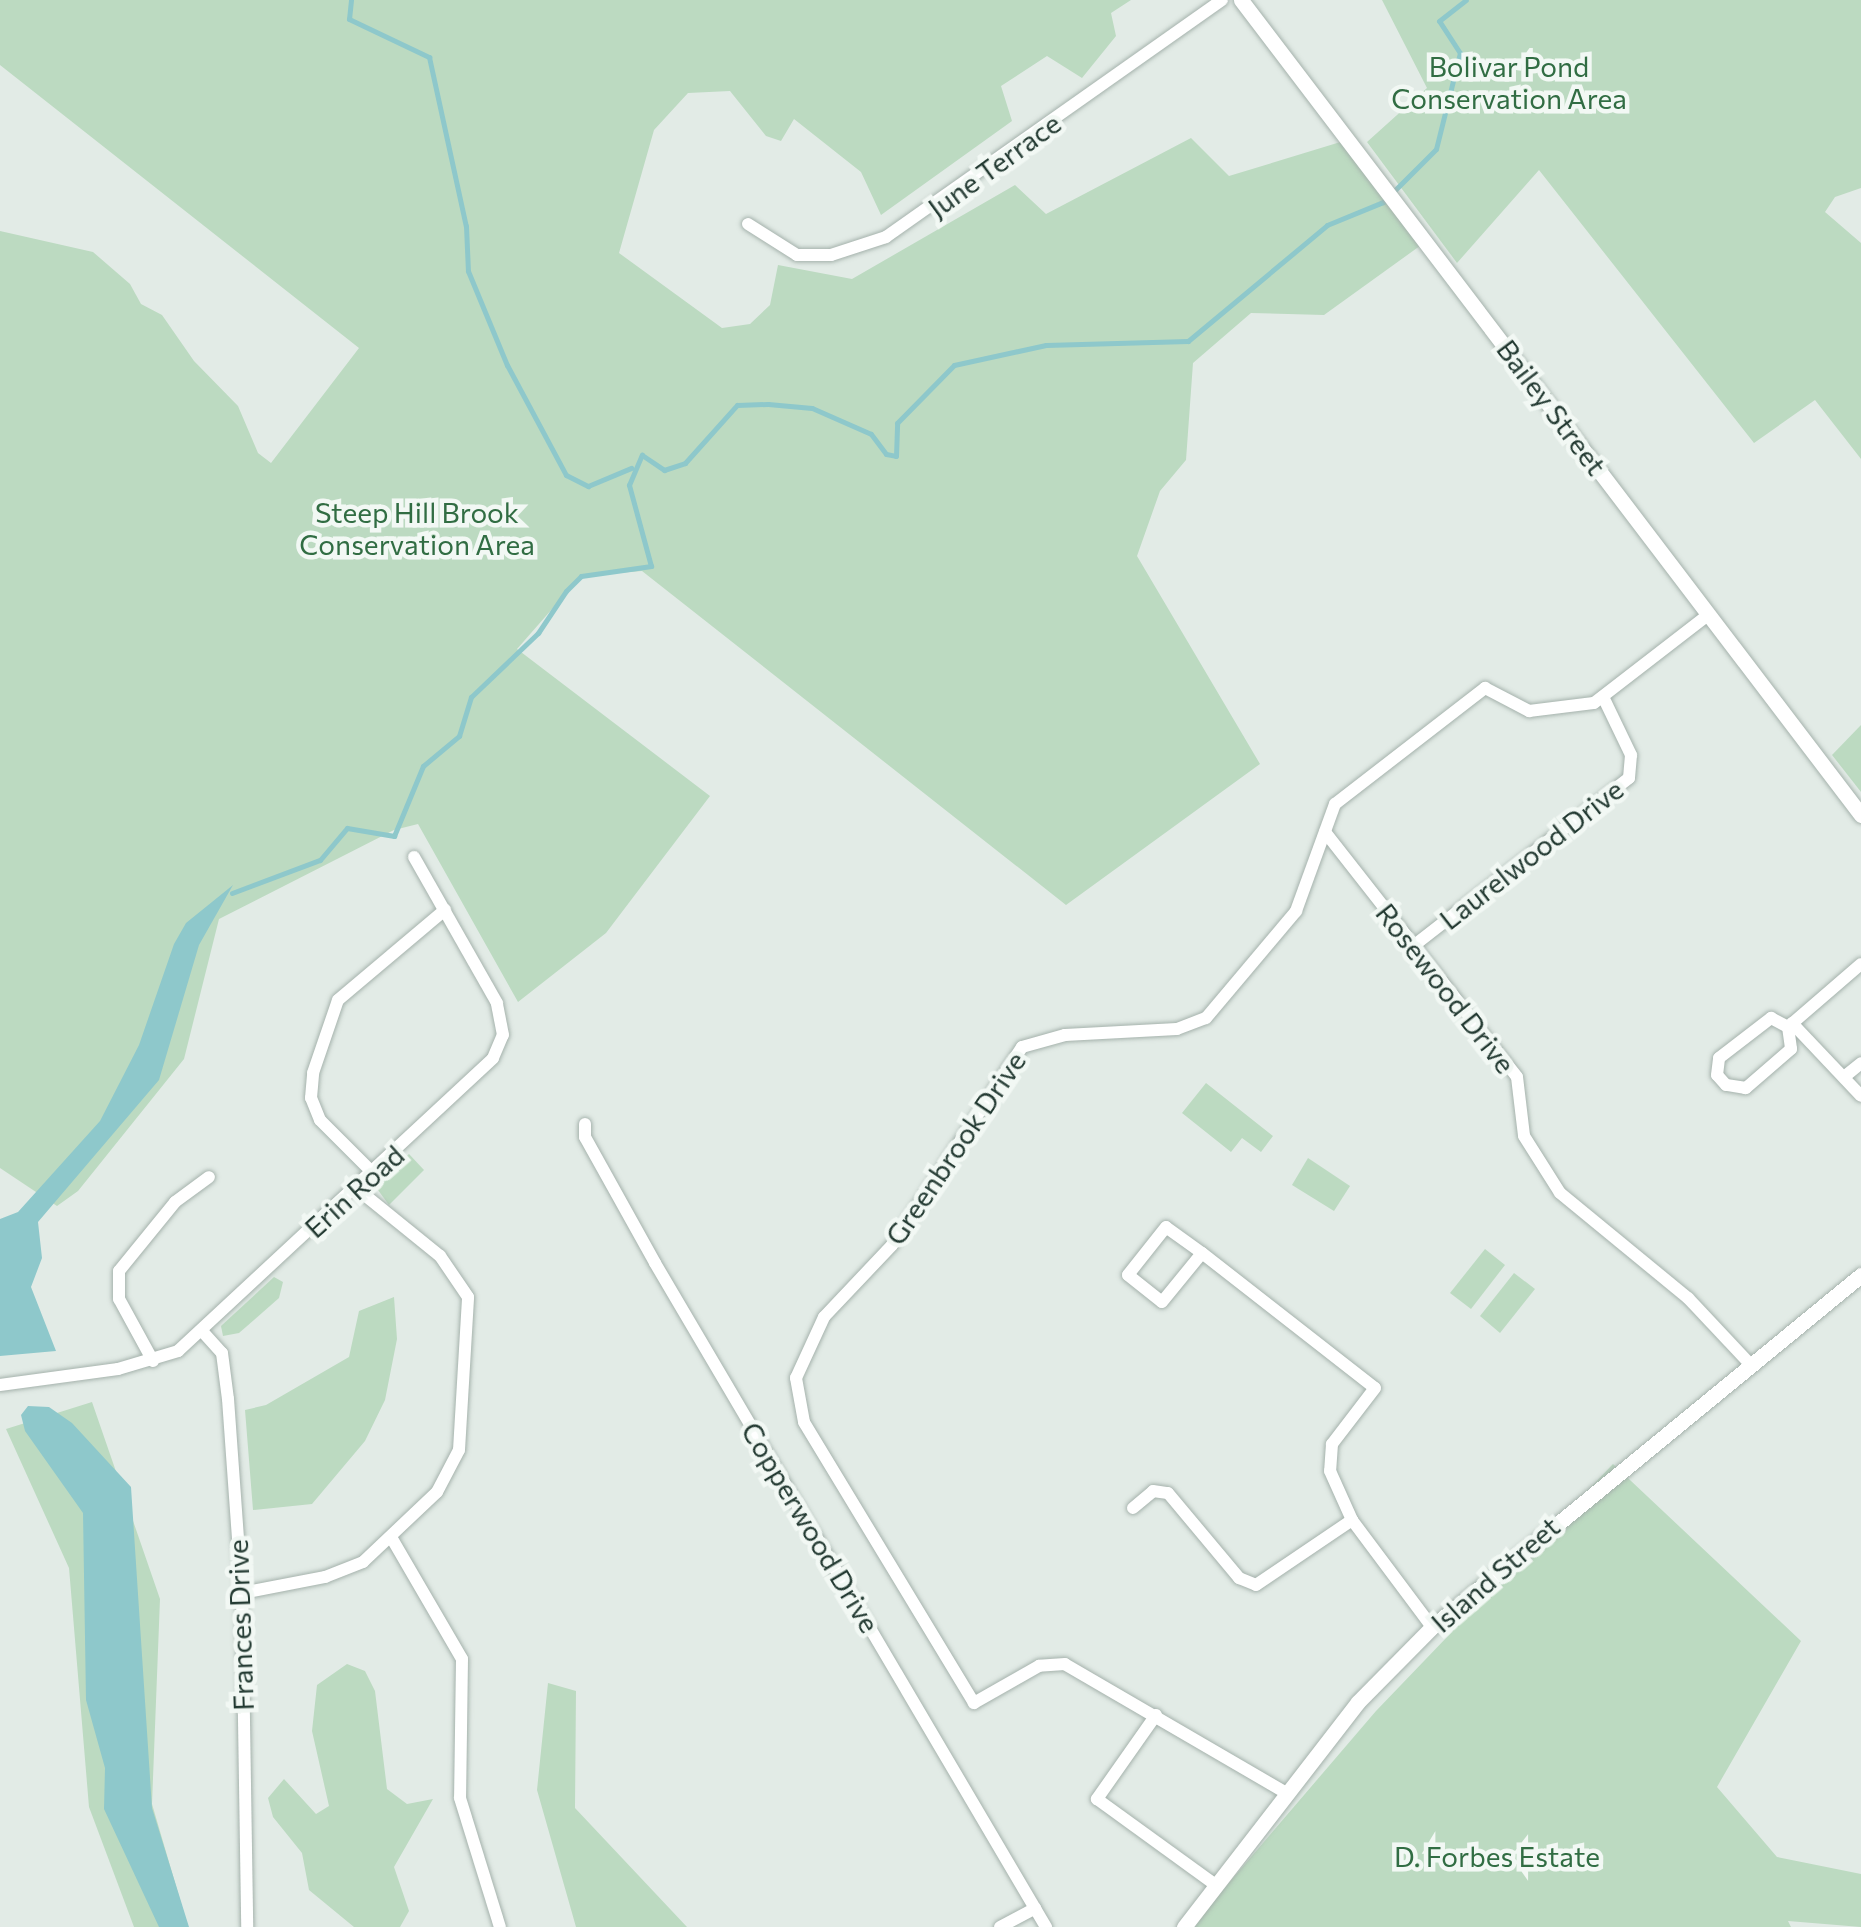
<!DOCTYPE html>
<html>
<head>
<meta charset="utf-8">
<style>
  body { margin:0 }
  #map { position:relative; width:1861px; height:1927px; overflow:hidden; background:#e2ebe6; font-family:Commissioner,sans-serif }
  div>[style] { position:absolute }
  .green>* { inset:0; background:#bcdac1 }
  .water>* { inset:0; background:#8ec8cb }
  .stream>* { height:5px; margin:-2.5px; padding:0 2.5px; transform-origin:2.5px; border-radius:2.5px; background:#8ec8cb }
  .roads { filter:drop-shadow(0 0 2px #a5b2ac) drop-shadow(0 0 2px #a5b2ac) }
  .minor>* { height:12px; margin:-6px; padding:0 6px; transform-origin:6px; border-radius:6px; background:#fff }
  .tertiary>* { height:15px; margin:-7.5px; padding:0 7.5px; transform-origin:7.5px; border-radius:7.5px; background:#fff }
  span { translate:-50% -50%; white-space:nowrap; text-align:center; line-height:1.15; -webkit-text-stroke:9px #f2f8f4; paint-order:stroke }
  .park-label { font-size:28px; color:#316d43 }
  .street-label { font-size:28px; color:#233a32 }
</style>
</head>
<body>
<div id="map">
  <div class="green">
    <div style="clip-path:polygon(0 0,1131px 0,1111px 13px,1116px 36px,1082px 78px,1047px 56px,1001px 86px,1012px 121px,881px 215px,861px 172px,794px 119px,781px 141px,766px 136px,730px 91px,688px 93px,654px 130px,619px 253px,722px 328px,750px 324px,770px 305px,778px 265px,852px 279px,1015px 185px,1046px 214px,1191px 138px,1229px 176px,1347px 140px,1424px 243px,1324px 315px,1251px 313px,1193px 363px,1186px 460px,1160px 491px,1137px 556px,1260px 764px,1066px 905px,642px 571px,581px 576px,517px 649px,710px 796px,606px 933px,518px 1002px,418px 824px,394px 830px,219px 919px,184px 1059px,78px 1191px,57px 1206px,0 1168px,0 231px,93px 252px,130px 284px,141px 304px,162px 315px,194px 361px,238px 406px,258px 453px,271px 463px,359px 348px,0 65px)"></div>
    <div style="clip-path:polygon(1382px 0,1861px 0,1861px 188px,1835px 197px,1825px 212px,1861px 243px,1861px 459px,1815px 400px,1754px 443px,1539px 170px,1457px 263px,1367px 142px,1427px 88px)"></div>
    <div style="clip-path:polygon(1861px 725px,1861px 792px,1832px 755px)"></div>
    <div style="clip-path:polygon(1206px 1083px,1273px 1136px,1261px 1152px,1242px 1138px,1231px 1152px,1182px 1113px)"></div>
    <div style="clip-path:polygon(409px 1154px,424px 1170px,389px 1205px,375px 1186px)"></div>
    <div style="clip-path:polygon(1308px 1158px,1350px 1186px,1334px 1211px,1292px 1185px)"></div>
    <div style="clip-path:polygon(1485px 1249px,1505px 1265px,1471px 1309px,1450px 1293px)"></div>
    <div style="clip-path:polygon(1514px 1273px,1535px 1289px,1500px 1333px,1480px 1316px)"></div>
    <div style="clip-path:polygon(274px 1277px,283px 1282px,279px 1298px,239px 1333px,223px 1336px,221px 1326px)"></div>
    <div style="clip-path:polygon(394px 1297px,397px 1339px,385px 1400px,365px 1441px,312px 1504px,253px 1510px,245px 1410px,266px 1405px,349px 1357px,359px 1311px)"></div>
    <div style="clip-path:polygon(92px 1402px,160px 1599px,152px 1804px,188px 1927px,134px 1927px,89px 1807px,69px 1568px,6px 1429px)"></div>
    <div style="clip-path:polygon(1613px 1464px,1801px 1641px,1717px 1787px,1777px 1857px,1861px 1874px,1861px 1927px,1788px 1921px,1791px 1927px,1191px 1927px,1376px 1711px)"></div>
    <div style="clip-path:polygon(347px 1664px,365px 1671px,375px 1691px,387px 1789px,407px 1804px,433px 1799px,394px 1867px,409px 1911px,400px 1927px,354px 1927px,309px 1890px,302px 1853px,273px 1817px,268px 1798px,284px 1779px,316px 1814px,329px 1806px,312px 1731px,317px 1685px)"></div>
    <div style="clip-path:polygon(548px 1683px,576px 1691px,575px 1808px,687px 1927px,576px 1927px,537px 1790px)"></div>
  </div>
  <div class="water">
    <div style="clip-path:polygon(233px 885px,199px 945px,159px 1080px,38px 1222px,42px 1258px,31px 1287px,56px 1351px,0 1356px,0 1219px,18px 1212px,100px 1121px,139px 1045px,174px 944px,186px 923px)"></div>
    <div style="clip-path:polygon(28px 1406px,49px 1407px,72px 1423px,131px 1487px,152px 1808px,189px 1927px,159px 1927px,104px 1809px,105px 1768px,86px 1700px,83px 1513px,25px 1431px,21px 1415px)"></div>
  </div>
  <div class="stream">
    <div style="left:351px;top:0;width:19px;rotate:96deg"></div>
    <div style="left:349px;top:19px;width:89px;rotate:25.4deg"></div>
    <div style="left:429px;top:57px;width:173px;rotate:77.7deg"></div>
    <div style="left:466px;top:226px;width:45px;rotate:87.5deg"></div>
    <div style="left:468px;top:271px;width:102px;rotate:67.5deg"></div>
    <div style="left:507px;top:365px;width:125px;rotate:61.8deg"></div>
    <div style="left:566px;top:475px;width:25px;rotate:27deg"></div>
    <div style="left:588px;top:486px;width:47px;rotate:-22.7deg"></div>
    <div style="left:232px;top:893px;width:94px;rotate:-20.6deg"></div>
    <div style="left:320px;top:860px;width:42px;rotate:-49.8deg"></div>
    <div style="left:347px;top:828px;width:48px;rotate:9.7deg"></div>
    <div style="left:394px;top:836px;width:76px;rotate:-67.5deg"></div>
    <div style="left:423px;top:766px;width:47px;rotate:-39.8deg"></div>
    <div style="left:459px;top:736px;width:41px;rotate:-72.9deg"></div>
    <div style="left:471px;top:697px;width:93px;rotate:-43.7deg"></div>
    <div style="left:538px;top:633px;width:50px;rotate:-56.3deg"></div>
    <div style="left:566px;top:591px;width:21px;rotate:-45deg"></div>
    <div style="left:581px;top:576px;width:71px;rotate:-8.1deg"></div>
    <div style="left:651px;top:566px;width:84px;rotate:-105.2deg"></div>
    <div style="left:629px;top:485px;width:33px;rotate:-67deg"></div>
    <div style="left:642px;top:455px;width:27px;rotate:34deg"></div>
    <div style="left:664px;top:470px;width:22px;rotate:-18deg"></div>
    <div style="left:685px;top:463px;width:78px;rotate:-48.1deg"></div>
    <div style="left:737px;top:405px;width:31px;rotate:-2deg"></div>
    <div style="left:768px;top:404px;width:44px;rotate:5.2deg"></div>
    <div style="left:812px;top:408px;width:64px;rotate:23.8deg"></div>
    <div style="left:871px;top:434px;width:25px;rotate:53deg"></div>
    <div style="left:886px;top:454px;width:10px;rotate:11deg"></div>
    <div style="left:896px;top:456px;width:33px;rotate:-88deg"></div>
    <div style="left:897px;top:423px;width:81px;rotate:-45.5deg"></div>
    <div style="left:954px;top:365px;width:94px;rotate:-12.3deg"></div>
    <div style="left:1046px;top:345px;width:142px;rotate:-1.6deg"></div>
    <div style="left:1188px;top:341px;width:181px;rotate:-39.8deg"></div>
    <div style="left:1327px;top:225px;width:61px;rotate:-22.3deg"></div>
    <div style="left:1383px;top:202px;width:75px;rotate:-45deg"></div>
    <div style="left:1436px;top:149px;width:99px;rotate:-76deg"></div>
    <div style="left:1460px;top:53px;width:38px;rotate:-123deg"></div>
    <div style="left:1439px;top:21px;width:34px;rotate:-38deg"></div>
  </div>
  <div class="roads">
    <div class="minor">
      <div style="left:748px;top:224px;width:58px;rotate:32.3deg"></div>
      <div style="left:797px;top:255px;width:34px"></div>
      <div style="left:831px;top:255px;width:58px;rotate:-18.1deg"></div>
      <div style="left:886px;top:237px;width:411px;rotate:-35.2deg"></div>
      <div style="left:1325px;top:832px;width:311px;rotate:51.9deg"></div>
      <div style="left:1517px;top:1077px;width:59px;rotate:83.2deg"></div>
      <div style="left:1524px;top:1136px;width:67px;rotate:57.7deg"></div>
      <div style="left:1560px;top:1193px;width:166px;rotate:39.4deg"></div>
      <div style="left:1688px;top:1298px;width:89px;rotate:46.8deg"></div>
      <div style="left:1412px;top:947px;width:275px;rotate:-37.9deg"></div>
      <div style="left:1629px;top:778px;width:23px;rotate:-85deg"></div>
      <div style="left:1631px;top:755px;width:62px;rotate:-115.7deg"></div>
      <div style="left:1771px;top:1018px;width:19px;rotate:28deg"></div>
      <div style="left:1788px;top:1027px;width:22px;rotate:82deg"></div>
      <div style="left:1791px;top:1049px;width:60px;rotate:139.1deg"></div>
      <div style="left:1746px;top:1088px;width:20px;rotate:-171deg"></div>
      <div style="left:1726px;top:1085px;width:13px;rotate:-132deg"></div>
      <div style="left:1717px;top:1075px;width:17px;rotate:-83deg"></div>
      <div style="left:1719px;top:1058px;width:66px;rotate:-37.6deg"></div>
      <div style="left:1792px;top:1023px;width:100px;rotate:46.6deg"></div>
      <div style="left:1788px;top:1027px;width:96px;rotate:-40.8deg"></div>
      <div style="left:1844px;top:1077px;width:22px;rotate:-39deg"></div>
      <div style="left:585px;top:1124px;width:13px;rotate:90deg"></div>
      <div style="left:585px;top:1137px;width:144px;rotate:60.9deg"></div>
      <div style="left:655px;top:1263px;width:771px;rotate:59.51deg"></div>
      <div style="left:373px;top:1173px;width:75px;rotate:-135deg"></div>
      <div style="left:320px;top:1120px;width:24px;rotate:-112deg"></div>
      <div style="left:311px;top:1098px;width:25px;rotate:-85deg"></div>
      <div style="left:313px;top:1073px;width:77px;rotate:-71.1deg"></div>
      <div style="left:338px;top:1000px;width:140px;rotate:-40.1deg"></div>
      <div style="left:1202px;top:1253px;width:44px;rotate:-144.2deg"></div>
      <div style="left:1166px;top:1227px;width:61px;rotate:128.4deg"></div>
      <div style="left:1128px;top:1275px;width:43px;rotate:38.5deg"></div>
      <div style="left:1162px;top:1302px;width:63px;rotate:-50.8deg"></div>
      <div style="left:1202px;top:1253px;width:219px;rotate:38deg"></div>
      <div style="left:1375px;top:1388px;width:71px;rotate:127.5deg"></div>
      <div style="left:1332px;top:1444px;width:27px;rotate:94deg"></div>
      <div style="left:1330px;top:1471px;width:54px;rotate:65.8deg"></div>
      <div style="left:1352px;top:1520px;width:134px;rotate:53.2deg"></div>
      <div style="left:202px;top:1331px;width:30px;rotate:48deg"></div>
      <div style="left:222px;top:1353px;width:46px;rotate:82.6deg"></div>
      <div style="left:228px;top:1399px;width:195px;rotate:85.9deg"></div>
      <div style="left:242px;top:1593px;width:334px;rotate:89.1deg"></div>
      <div style="left:153px;top:1361px;width:71px;rotate:-118.7deg"></div>
      <div style="left:119px;top:1299px;width:28px;rotate:-90deg"></div>
      <div style="left:119px;top:1271px;width:89px;rotate:-50.9deg"></div>
      <div style="left:175px;top:1202px;width:42px;rotate:-36.3deg"></div>
      <div style="left:0;top:1385px;width:119px;rotate:-7.7deg"></div>
      <div style="left:118px;top:1369px;width:63px;rotate:-16.7deg"></div>
      <div style="left:178px;top:1351px;width:430px;rotate:-42.9deg"></div>
      <div style="left:493px;top:1058px;width:25px;rotate:-67deg"></div>
      <div style="left:503px;top:1035px;width:33px;rotate:-101deg"></div>
      <div style="left:497px;top:1003px;width:168px;rotate:-119.6deg"></div>
      <div style="left:1133px;top:1508px;width:26px;rotate:-40deg"></div>
      <div style="left:1153px;top:1491px;width:15px;rotate:8deg"></div>
      <div style="left:1168px;top:1493px;width:111px;rotate:50.1deg"></div>
      <div style="left:1239px;top:1578px;width:18px;rotate:22deg"></div>
      <div style="left:1256px;top:1585px;width:116px;rotate:-34.1deg"></div>
      <div style="left:391px;top:1537px;width:141px;rotate:59.8deg"></div>
      <div style="left:462px;top:1659px;width:139px;rotate:90.8deg"></div>
      <div style="left:460px;top:1798px;width:135px;rotate:72.8deg"></div>
      <div style="left:242px;top:1593px;width:85px;rotate:-10.9deg"></div>
      <div style="left:325px;top:1577px;width:41px;rotate:-21.5deg"></div>
      <div style="left:363px;top:1562px;width:102px;rotate:-43.4deg"></div>
      <div style="left:437px;top:1492px;width:47px;rotate:-62.4deg"></div>
      <div style="left:459px;top:1450px;width:153px;rotate:-86.6deg"></div>
      <div style="left:468px;top:1297px;width:50px;rotate:-124.3deg"></div>
      <div style="left:440px;top:1256px;width:108px;rotate:-141deg"></div>
      <div style="left:1156px;top:1715px;width:103px;rotate:125.1deg"></div>
      <div style="left:1097px;top:1799px;width:148px;rotate:35.9deg"></div>
      <div style="left:1288px;top:1794px;width:258px;rotate:-149.8deg"></div>
      <div style="left:1065px;top:1664px;width:26px;rotate:176deg"></div>
      <div style="left:1039px;top:1666px;width:75px;rotate:150.4deg"></div>
      <div style="left:974px;top:1703px;width:328px;rotate:-121.2deg"></div>
      <div style="left:804px;top:1422px;width:45px;rotate:-100.3deg"></div>
      <div style="left:796px;top:1378px;width:67px;rotate:-65.3deg"></div>
      <div style="left:824px;top:1317px;width:99px;rotate:-46.6deg"></div>
      <div style="left:892px;top:1245px;width:237px;rotate:-56.7deg"></div>
      <div style="left:1022px;top:1047px;width:45px;rotate:-15.6deg"></div>
      <div style="left:1065px;top:1035px;width:112px;rotate:-3.1deg"></div>
      <div style="left:1177px;top:1029px;width:31px;rotate:-21deg"></div>
      <div style="left:1206px;top:1018px;width:140px;rotate:-49.9deg"></div>
      <div style="left:1296px;top:911px;width:114px;rotate:-70deg"></div>
      <div style="left:1335px;top:804px;width:190px;rotate:-37.7deg"></div>
      <div style="left:1485px;top:688px;width:50px;rotate:27.6deg"></div>
      <div style="left:1529px;top:711px;width:65px;rotate:-7deg"></div>
      <div style="left:1594px;top:703px;width:144px;rotate:-37.7deg"></div>
      <div style="left:1000px;top:1927px;width:40px;rotate:-28deg"></div>
    </div>
    <div class="tertiary">
      <div style="left:1241px;top:0;width:1024px;rotate:52.74deg"></div>
      <div style="left:1184px;top:1927px;width:284px;rotate:-52.3deg"></div>
      <div style="left:1358px;top:1702px;width:105px;rotate:-45.4deg"></div>
      <div style="left:1432px;top:1627px;width:555px;rotate:-39.37deg"></div>
    </div>
  </div>
  <div class="park-label">
    <span style="left:1509px;top:82px">Bolivar Pond<br>Conservation Area</span>
    <span style="left:417px;top:528px">Steep Hill Brook<br>Conservation Area</span>
    <span style="left:1497px;top:1856px">D. Forbes Estate</span>
  </div>
  <div class="street-label">
    <span style="left:994px;top:165px;rotate:-36deg">June Terrace</span>
    <span style="left:1552px;top:407px;rotate:53deg">Bailey Street</span>
    <span style="left:1531px;top:854px;rotate:-38deg">Laurelwood Drive</span>
    <span style="left:1446px;top:988px;rotate:52deg">Rosewood Drive</span>
    <span style="left:955px;top:1148px;rotate:-56deg">Greenbrook Drive</span>
    <span style="left:354px;top:1191px;rotate:-42deg">Erin Road</span>
    <span style="left:811px;top:1527px;rotate:59deg">Copperwood Drive</span>
    <span style="left:1495px;top:1574px;rotate:-41deg">Island Street</span>
    <span style="left:240px;top:1625px;rotate:-92deg">Frances Drive</span>
  </div>
</div>
</body>
</html>
